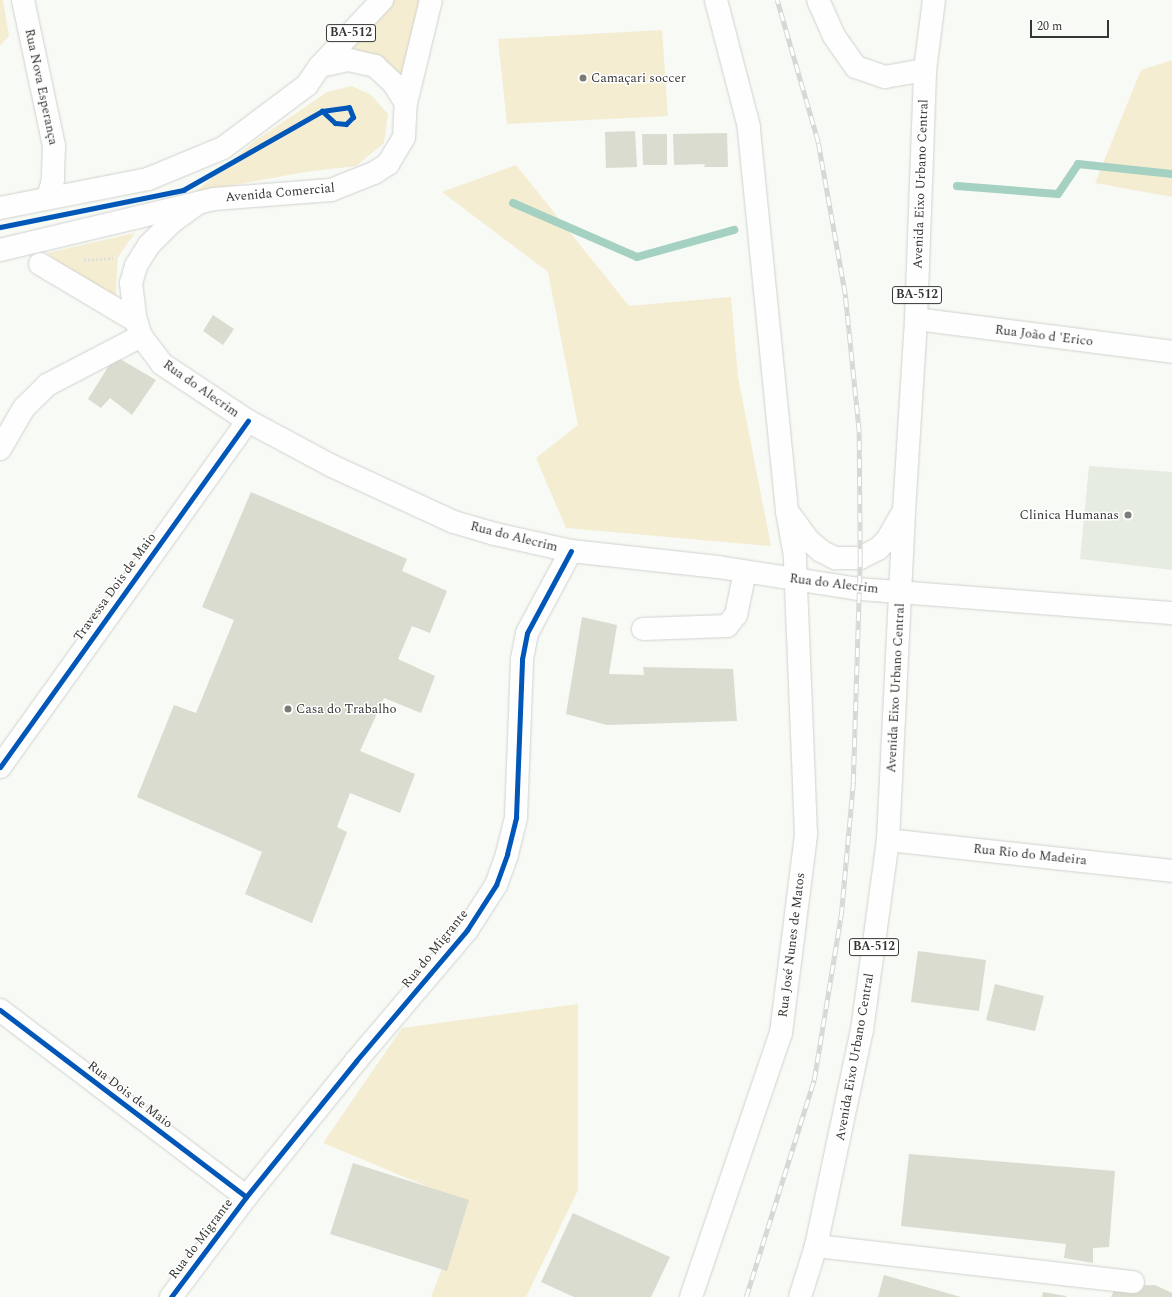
<!DOCTYPE html>
<html>
<head>
<meta charset="utf-8">
<style>
  body { margin:0 }
  #map { position:relative; width:1172px; height:1297px; overflow:hidden; background:#f7faf5; font-family:Spectral,serif }
  div>[style] { position:absolute }
  .built>* { inset:0; background:#e7ece3 }
  .green>* { inset:0; background:#f4edd2 }
  .stream>* { height:8px; margin:-4px; padding:0 4px; transform-origin:4px; border-radius:4px; background:#a4d1c1 }
  .building>* { inset:0; background:#dadcd0 }
  .path>* { height:2.5px; margin-top:-1.25px; transform-origin:0; background:repeating-linear-gradient(90deg,#dedfde 0 2px,transparent 0 4px) }
  .roads { filter:drop-shadow(0 0 1px #d0d2ce) drop-shadow(0 0 1px #d0d2ce) }
  .minor>* { height:22px; margin:-11px; padding:0 11px; transform-origin:11px; border-radius:11px; background:#fefefe }
  .major>* { height:22px; margin:-11px; padding:0 11px; transform-origin:11px; border-radius:11px; background:#fefefe }
  .rail>* { height:4.5px; margin-top:-2.25px; transform-origin:0; background:repeating-linear-gradient(90deg,#fff 0 9px,#d7d7d6 0 18px); box-sizing:border-box; border-block:1px solid #d7d7d6 }
  .cycleway>* { height:5px; margin:-2.5px; padding:0 2.5px; transform-origin:2.5px; border-radius:2.5px; background:#0057b8 }
  .dots>* { width:11px; height:11px; translate:-50% -50%; box-sizing:border-box; border:2px solid #fff; border-radius:50% }
  span { translate:-50% -50%; white-space:nowrap; text-align:center; line-height:1.15; -webkit-text-stroke:3px #fff; paint-order:stroke }
  .shield-label span { padding:1px 3px; background:#fff; border:1px solid; border-radius:3px; -webkit-text-stroke-width:0 }
  .shield-label { font-size:12px; color:#353633; font-weight:700 }
  .poi-label { font-size:13px; color:#353633 }
  .left { translate:0 -50%; text-align:left }
  .right { translate:-100% -50%; text-align:right }
  .street-label { font-size:13px; color:#353633 }
  .scale { position:absolute; left:1030px; top:20px; width:79px; height:18px; box-sizing:border-box; border:2px solid #353633; border-top:0; padding-left:5px; font-size:12px; line-height:14px; white-space:nowrap; color:#353633; -webkit-text-stroke:3px #fff; paint-order:stroke }
</style>
</head>
<body>
<div id="map">
  <div class="built">
    <div style="clip-path:polygon(1089px 466px,1172px 472px,1172px 570px,1080px 559px)"></div>
  </div>
  <div class="green">
    <div style="clip-path:polygon(0 0,3px 0,9px 36px,0 46px)"></div>
    <div style="clip-path:polygon(388px 0,429px 0,403px 103px,384px 77px,349px 61px,319px 70px)"></div>
    <div style="clip-path:polygon(662px 30px,668px 116px,507px 124px,498px 39px)"></div>
    <div style="clip-path:polygon(1172px 60px,1172px 197px,1095px 183px,1141px 70px)"></div>
    <div style="clip-path:polygon(352px 86px,371px 95px,388px 114px,384px 143px,356px 166px,305px 172px,195px 192px,255px 141px,327px 92px)"></div>
    <div style="clip-path:polygon(516px 165px,629px 306px,731px 297px,738px 377px,771px 546px,566px 528px,536px 458px,578px 425px,548px 272px,442px 192px)"></div>
    <div style="clip-path:polygon(135px 233px,118px 257px,115px 308px,47px 253px)"></div>
    <div style="clip-path:polygon(578px 1004px,578px 1190px,526px 1297px,431px 1297px,467px 1203px,323px 1143px,402px 1028px)"></div>
  </div>
  <div class="stream">
    <div style="left:957px;top:186px;width:101px;rotate:4.5deg"></div>
    <div style="left:1058px;top:194px;width:36px;rotate:-56deg"></div>
    <div style="left:1078px;top:164px;width:95px;rotate:6.1deg"></div>
    <div style="left:513px;top:203px;width:135px;rotate:23.5deg"></div>
    <div style="left:637px;top:257px;width:101px;rotate:-15.6deg"></div>
  </div>
  <div class="building">
    <div style="clip-path:polygon(635px 131px,637px 167px,606px 168px,605px 132px)"></div>
    <div style="clip-path:polygon(727px 133px,728px 167px,704px 167px,705px 164px,674px 165px,673px 134px)"></div>
    <div style="clip-path:polygon(642px 134px,667px 134px,667px 165px,643px 165px)"></div>
    <div style="clip-path:polygon(213px 315px,234px 329px,223px 345px,203px 331px)"></div>
    <div style="clip-path:polygon(115px 356px,156px 380px,132px 415px,110px 398px,101px 408px,88px 399px)"></div>
    <div style="clip-path:polygon(251px 492px,407px 559px,402px 571px,447px 591px,430px 633px,412px 626px,398px 659px,435px 676px,421px 713px,384px 698px,360px 751px,415px 774px,400px 813px,350px 793px,337px 827px,347px 832px,312px 923px,245px 894px,262px 852px,137px 797px,174px 705px,196px 713px,234px 620px,202px 607px)"></div>
    <div style="clip-path:polygon(582px 617px,617px 625px,609px 674px,644px 675px,643px 667px,733px 669px,737px 721px,607px 725px,566px 714px)"></div>
    <div style="clip-path:polygon(918px 951px,986px 960px,979px 1011px,911px 1002px)"></div>
    <div style="clip-path:polygon(995px 984px,1044px 996px,1035px 1031px,986px 1020px)"></div>
    <div style="clip-path:polygon(909px 1154px,1115px 1171px,1109px 1247px,1093px 1248px,1093px 1263px,1064px 1258px,1066px 1244px,901px 1226px)"></div>
    <div style="clip-path:polygon(353px 1163px,469px 1200px,447px 1271px,330px 1234px)"></div>
    <div style="clip-path:polygon(573px 1213px,670px 1257px,651px 1297px,574px 1297px,541px 1282px)"></div>
    <div style="clip-path:polygon(884px 1275px,961px 1297px,878px 1297px)"></div>
    <div style="clip-path:polygon(1155px 1285px,1172px 1293px,1172px 1297px,1111px 1297px,1116px 1286px)"></div>
    <div style="clip-path:polygon(1043px 1292px,1066px 1296px,1066px 1297px,1042px 1297px)"></div>
  </div>
  <div class="path">
    <div style="left:84px;top:260px;width:29px;rotate:-4deg"></div>
  </div>
  <div class="roads">
    <div class="minor">
      <div style="left:23px;top:0;width:149px;rotate:78deg"></div>
      <div style="left:54px;top:146px;width:34px;rotate:92deg"></div>
      <div style="left:53px;top:180px;width:19px;rotate:106deg"></div>
      <div style="left:40px;top:264px;width:112px;rotate:30.7deg"></div>
      <div style="left:916px;top:319px;width:258px;rotate:7.3deg"></div>
      <div style="left:0;top:449px;width:48px;rotate:-59.7deg"></div>
      <div style="left:24px;top:408px;width:33px;rotate:-45deg"></div>
      <div style="left:47px;top:385px;width:106px;rotate:-27.5deg"></div>
      <div style="left:643px;top:629px;width:84px;rotate:-2deg"></div>
      <div style="left:727px;top:626px;width:14px;rotate:-51deg"></div>
      <div style="left:736px;top:615px;width:44px;rotate:-78.2deg"></div>
      <div style="left:0;top:767px;width:426px;rotate:-54.4deg"></div>
      <div style="left:888px;top:840px;width:286px;rotate:6.2deg"></div>
      <div style="left:0;top:1010px;width:309px;rotate:37.2deg"></div>
      <div style="left:816px;top:1246px;width:319px;rotate:6.5deg"></div>
      <div style="left:171px;top:1297px;width:125px;rotate:-53.1deg"></div>
      <div style="left:246px;top:1197px;width:175px;rotate:-51deg"></div>
      <div style="left:356px;top:1061px;width:172px;rotate:-49.7deg"></div>
      <div style="left:467px;top:930px;width:54px;rotate:-57.2deg"></div>
      <div style="left:496px;top:885px;width:33px;rotate:-70deg"></div>
      <div style="left:507px;top:854px;width:38px;rotate:-76deg"></div>
      <div style="left:516px;top:817px;width:158px;rotate:-87.8deg"></div>
      <div style="left:522px;top:659px;width:26px;rotate:-79deg"></div>
      <div style="left:527px;top:633px;width:93px;rotate:-61.8deg"></div>
    </div>
    <div class="major">
      <div style="left:818px;top:0;width:39px;rotate:66deg"></div>
      <div style="left:834px;top:36px;width:38px;rotate:55deg"></div>
      <div style="left:856px;top:67px;width:31px;rotate:19deg"></div>
      <div style="left:885px;top:77px;width:41px;rotate:-9.9deg"></div>
      <div style="left:320px;top:66px;width:30px;rotate:-12deg"></div>
      <div style="left:349px;top:60px;width:27px;rotate:13deg"></div>
      <div style="left:375px;top:66px;width:26px;rotate:43deg"></div>
      <div style="left:394px;top:84px;width:22px;rotate:58deg"></div>
      <div style="left:198px;top:203px;width:32px;rotate:144deg"></div>
      <div style="left:172px;top:222px;width:33px;rotate:135deg"></div>
      <div style="left:149px;top:245px;width:25px;rotate:122deg"></div>
      <div style="left:136px;top:266px;width:18px;rotate:106deg"></div>
      <div style="left:131px;top:283px;width:38px;rotate:83deg"></div>
      <div style="left:136px;top:321px;width:16px;rotate:72deg"></div>
      <div style="left:141px;top:336px;width:35px;rotate:53deg"></div>
      <div style="left:162px;top:364px;width:103px;rotate:33.5deg"></div>
      <div style="left:248px;top:421px;width:95px;rotate:28.2deg"></div>
      <div style="left:332px;top:466px;width:134px;rotate:24.7deg"></div>
      <div style="left:454px;top:522px;width:43px;rotate:16.3deg"></div>
      <div style="left:495px;top:534px;width:78px;rotate:12.6deg"></div>
      <div style="left:571px;top:551px;width:148px;rotate:6.2deg"></div>
      <div style="left:718px;top:567px;width:143px;rotate:8.9deg"></div>
      <div style="left:859px;top:589px;width:314px;rotate:4.4deg"></div>
      <div style="left:0;top:208px;width:151px;rotate:-11.1deg"></div>
      <div style="left:148px;top:179px;width:81px;rotate:-22.5deg"></div>
      <div style="left:223px;top:148px;width:105px;rotate:-36.9deg"></div>
      <div style="left:307px;top:85px;width:23px;rotate:-56deg"></div>
      <div style="left:320px;top:66px;width:91px;rotate:-46.8deg"></div>
      <div style="left:0;top:250px;width:220px;rotate:-13.4deg"></div>
      <div style="left:214px;top:199px;width:117px;rotate:-4.4deg"></div>
      <div style="left:331px;top:190px;width:46px;rotate:-21.6deg"></div>
      <div style="left:374px;top:173px;width:17px;rotate:-33deg"></div>
      <div style="left:388px;top:164px;width:31px;rotate:-59deg"></div>
      <div style="left:404px;top:137px;width:34px;rotate:-87deg"></div>
      <div style="left:406px;top:103px;width:106px;rotate:-76.4deg"></div>
      <div style="left:790px;top:515px;width:31px;rotate:54deg"></div>
      <div style="left:808px;top:540px;width:17px;rotate:40deg"></div>
      <div style="left:821px;top:551px;width:16px;rotate:27deg"></div>
      <div style="left:835px;top:558px;width:25px"></div>
      <div style="left:860px;top:558px;width:20px;rotate:-27deg"></div>
      <div style="left:878px;top:549px;width:13px;rotate:-45deg"></div>
      <div style="left:887px;top:540px;width:30px;rotate:-60deg"></div>
      <div style="left:691px;top:1297px;width:279px;rotate:-71.2deg"></div>
      <div style="left:781px;top:1033px;width:201px;rotate:-82.8deg"></div>
      <div style="left:806px;top:834px;width:278px;rotate:-92.3deg"></div>
      <div style="left:795px;top:556px;width:46px;rotate:-100.1deg"></div>
      <div style="left:787px;top:511px;width:386px;rotate:-95.7deg"></div>
      <div style="left:749px;top:127px;width:131px;rotate:-104.6deg"></div>
      <div style="left:800px;top:1297px;width:53px;rotate:-72.6deg"></div>
      <div style="left:816px;top:1246px;width:221px;rotate:-78deg"></div>
      <div style="left:862px;top:1030px;width:192px;rotate:-82.2deg"></div>
      <div style="left:888px;top:840px;width:329px;rotate:-87.2deg"></div>
      <div style="left:904px;top:511px;width:192px;rotate:-86.4deg"></div>
      <div style="left:916px;top:319px;width:249px;rotate:-87.9deg"></div>
      <div style="left:925px;top:70px;width:71px;rotate:-82.7deg"></div>
    </div>
  </div>
  <div class="rail">
    <div style="left:746px;top:1297px;width:227px;rotate:-72.6deg"></div>
    <div style="left:814px;top:1080px;width:166px;rotate:-80.7deg"></div>
    <div style="left:841px;top:916px;width:134px;rotate:-84.8deg"></div>
    <div style="left:853px;top:783px;width:225px;rotate:-88.2deg"></div>
    <div style="left:860px;top:558px;width:126px;rotate:-90.5deg"></div>
    <div style="left:859px;top:432px;width:139px;rotate:-95.8deg"></div>
    <div style="left:845px;top:294px;width:154px;rotate:-100.1deg"></div>
    <div style="left:818px;top:142px;width:148px;rotate:-106.1deg"></div>
  </div>
  <div class="cycleway">
    <div style="left:0;top:227px;width:187px;rotate:-11.4deg"></div>
    <div style="left:183px;top:190px;width:160px;rotate:-29.6deg"></div>
    <div style="left:322px;top:111px;width:27px;rotate:-8deg"></div>
    <div style="left:349px;top:107px;width:11px;rotate:68deg"></div>
    <div style="left:353px;top:117px;width:10px;rotate:135deg"></div>
    <div style="left:346px;top:124px;width:11px;rotate:-175deg"></div>
    <div style="left:335px;top:123px;width:18px;rotate:-137deg"></div>
    <div style="left:0;top:767px;width:426px;rotate:-54.4deg"></div>
    <div style="left:0;top:1010px;width:309px;rotate:37.2deg"></div>
    <div style="left:171px;top:1297px;width:125px;rotate:-53.1deg"></div>
    <div style="left:246px;top:1197px;width:175px;rotate:-51deg"></div>
    <div style="left:356px;top:1061px;width:172px;rotate:-49.7deg"></div>
    <div style="left:467px;top:930px;width:54px;rotate:-57.2deg"></div>
    <div style="left:496px;top:885px;width:33px;rotate:-70deg"></div>
    <div style="left:507px;top:854px;width:38px;rotate:-76deg"></div>
    <div style="left:516px;top:817px;width:158px;rotate:-87.8deg"></div>
    <div style="left:522px;top:659px;width:26px;rotate:-79deg"></div>
    <div style="left:527px;top:633px;width:93px;rotate:-61.8deg"></div>
  </div>
  <div class="dots">
    <div style="left:583px;top:78px;background:#797b77"></div>
    <div style="left:1128px;top:515px;background:#797b77"></div>
    <div style="left:288px;top:709px;background:#797b77"></div>
  </div>
  <div class="shield-label">
    <span style="left:351px;top:33px">BA-512</span>
    <span style="left:917px;top:295px">BA-512</span>
    <span style="left:874px;top:947px">BA-512</span>
  </div>
  <div class="poi-label">
    <span class="left" style="left:591px;top:78px">Camaçari soccer</span>
    <span class="right" style="left:1119px;top:515px">Clinica Humanas</span>
    <span class="left" style="left:296px;top:709px">Casa do Trabalho</span>
  </div>
  <div class="street-label">
    <span style="left:41px;top:87px;rotate:78deg">Rua Nova Esperança</span>
    <span style="left:921px;top:184px;rotate:-88deg">Avenida Eixo Urbano Central</span>
    <span style="left:280px;top:193px;rotate:-5deg">Avenida Comercial</span>
    <span style="left:1044px;top:336px;rotate:7deg">Rua João d 'Erico</span>
    <span style="left:201px;top:389px;rotate:35deg">Rua do Alecrim</span>
    <span style="left:514px;top:537px;rotate:14deg">Rua do Alecrim</span>
    <span style="left:834px;top:584px;rotate:7deg">Rua do Alecrim</span>
    <span style="left:115px;top:587px;rotate:-54deg">Travessa Dois de Maio</span>
    <span style="left:896px;top:688px;rotate:-87deg">Avenida Eixo Urbano Central</span>
    <span style="left:1030px;top:855px;rotate:6deg">Rua Rio do Madeira</span>
    <span style="left:792px;top:945px;rotate:-83deg">Rua José Nunes de Matos</span>
    <span style="left:435px;top:949px;rotate:-51deg">Rua do Migrante</span>
    <span style="left:855px;top:1057px;rotate:-80deg">Avenida Eixo Urbano Central</span>
    <span style="left:130px;top:1095px;rotate:37deg">Rua Dois de Maio</span>
    <span style="left:201px;top:1239px;rotate:-53deg">Rua do Migrante</span>
  </div>
  <div class="scale">20 m</div>
</div>
</body>
</html>
